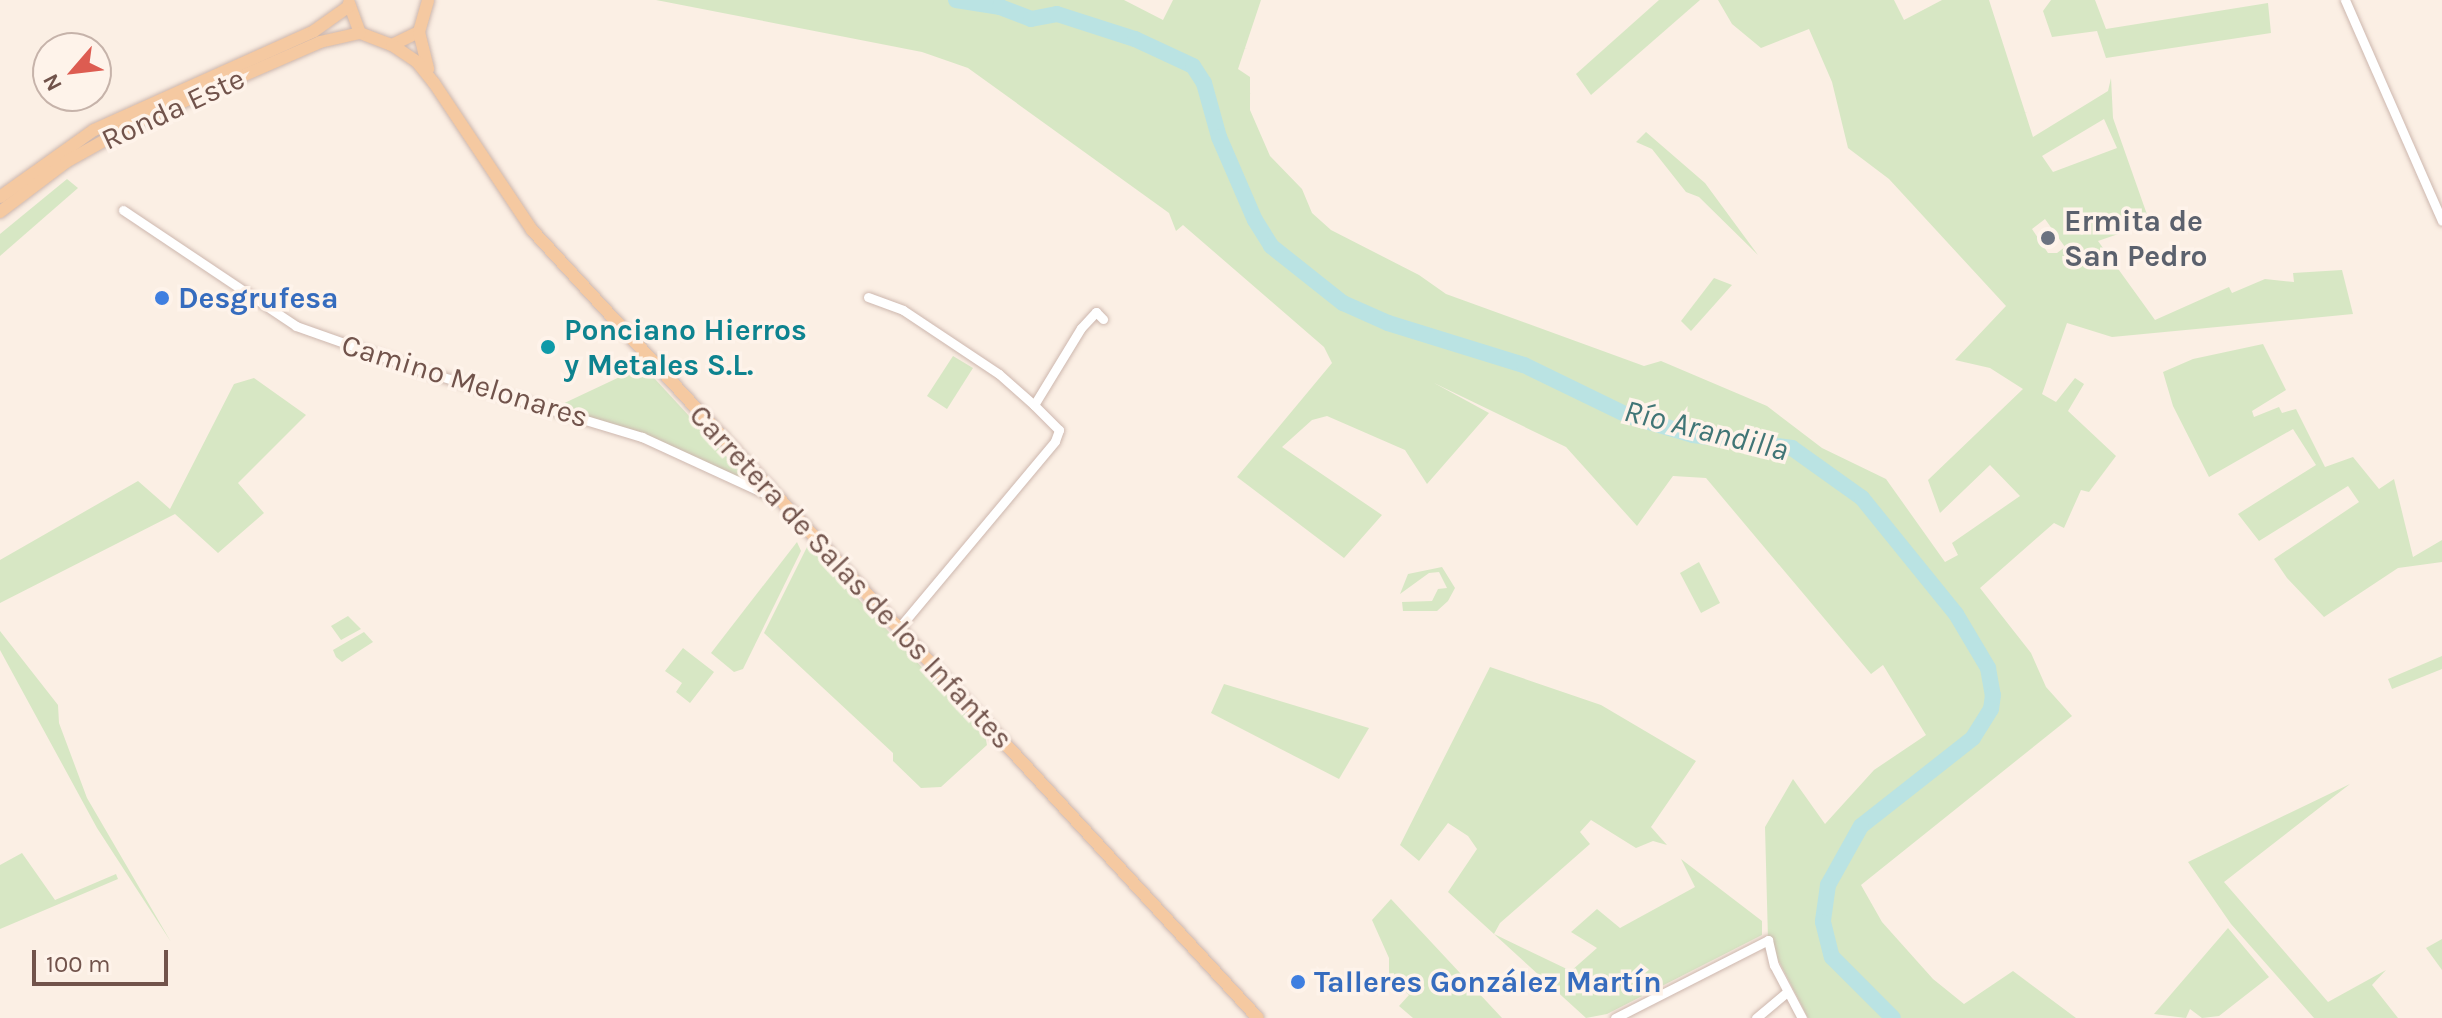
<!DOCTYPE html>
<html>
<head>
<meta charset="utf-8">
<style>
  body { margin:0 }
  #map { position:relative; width:2442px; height:1018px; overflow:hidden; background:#fbefe4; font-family:Karla,sans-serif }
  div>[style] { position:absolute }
  .green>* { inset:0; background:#d7e7c4 }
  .river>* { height:16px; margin:-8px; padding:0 8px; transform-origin:8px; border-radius:8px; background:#bae3e3 }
  .roads { filter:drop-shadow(0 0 2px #cdb7ae) drop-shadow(0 0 2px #cdb7ae) }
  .minor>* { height:9px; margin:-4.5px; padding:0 4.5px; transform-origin:4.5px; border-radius:4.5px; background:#fff }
  .major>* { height:12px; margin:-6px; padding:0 6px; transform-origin:6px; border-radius:6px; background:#f5c9a1 }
  .dots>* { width:22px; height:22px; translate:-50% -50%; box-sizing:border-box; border:4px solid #fef3ea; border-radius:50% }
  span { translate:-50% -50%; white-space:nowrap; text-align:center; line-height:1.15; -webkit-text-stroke:7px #fef3ea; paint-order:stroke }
  .street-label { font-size:30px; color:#71534b }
  .worship-label { font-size:30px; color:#5b616d; font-weight:700 }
  .left { translate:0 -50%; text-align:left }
  .shop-label { font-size:30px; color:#366cbe; font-weight:700 }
  .culture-label { font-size:30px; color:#0d838f; font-weight:700 }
  .water-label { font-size:32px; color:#407576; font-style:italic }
  .north { position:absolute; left:32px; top:32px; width:80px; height:80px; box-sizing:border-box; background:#fef3ea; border:2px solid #c6b3aa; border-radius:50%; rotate:242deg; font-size:22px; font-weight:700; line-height:32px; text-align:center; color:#71534b }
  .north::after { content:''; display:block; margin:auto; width:28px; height:36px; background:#dd5c51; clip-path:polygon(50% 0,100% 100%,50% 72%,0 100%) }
  .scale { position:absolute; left:32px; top:950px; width:136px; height:36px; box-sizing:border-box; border:4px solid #71534b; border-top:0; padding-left:10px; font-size:24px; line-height:28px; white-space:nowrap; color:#71534b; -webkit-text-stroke:6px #fef3ea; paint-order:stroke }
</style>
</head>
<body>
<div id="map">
  <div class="green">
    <div style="clip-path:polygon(evenodd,656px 0,1124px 0,1163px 20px,1173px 0,1261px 0,1238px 69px,1250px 77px,1250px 110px,1270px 156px,1302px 189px,1312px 213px,1331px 230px,1419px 275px,1446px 294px,1644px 366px,1661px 361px,1767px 406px,1822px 448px,1886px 479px,1945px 562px,1958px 555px,1952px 543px,2020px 496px,1990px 465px,1940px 513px,1928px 480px,2023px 389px,1990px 368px,1955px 360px,2006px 306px,1889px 179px,1848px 148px,1832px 82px,1809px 29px,1761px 48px,1732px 24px,1718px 0,1894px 0,1904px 20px,1942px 0,1989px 0,2033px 137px,2108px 91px,2111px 78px,2113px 118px,2150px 223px,2098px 241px,2155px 320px,2229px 287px,2232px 293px,2265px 279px,2294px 282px,2293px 273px,2342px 270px,2353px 314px,2112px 337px,2067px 323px,2042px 394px,2056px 402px,2075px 378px,2084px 384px,2068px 411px,2116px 456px,2089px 492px,2081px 490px,2064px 528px,2054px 523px,1980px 588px,2031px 653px,2046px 687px,2072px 716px,1861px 885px,1882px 922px,1933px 979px,1964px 1004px,2013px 971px,2076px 1018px,1808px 1018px,1768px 940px,1765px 827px,1793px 779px,1825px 824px,1874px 770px,1926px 735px,1883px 665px,1871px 674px,1706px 478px,1673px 476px,1637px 526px,1566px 447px,1434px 383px,1489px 413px,1427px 484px,1405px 450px,1327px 416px,1312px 420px,1282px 447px,1382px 515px,1344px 558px,1237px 477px,1332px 363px,1324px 347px,1183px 225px,1176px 231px,1169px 213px,968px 68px,922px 52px,656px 0,2104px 119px,2117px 148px,2053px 172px,2042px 156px,2104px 119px,656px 0,2045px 219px,2065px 247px,2057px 253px,2048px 253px,2032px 229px,2045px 219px)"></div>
    <div style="clip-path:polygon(1659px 0,1700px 0,1591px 95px,1576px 74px)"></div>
    <div style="clip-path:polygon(2051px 0,2095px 0,2106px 29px,2268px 3px,2271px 33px,2106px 58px,2097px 31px,2052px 37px,2043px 11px)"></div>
    <div style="clip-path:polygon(1646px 132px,1705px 183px,1758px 255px,1699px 197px,1686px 192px,1652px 149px,1636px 142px)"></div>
    <div style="clip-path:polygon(67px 179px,78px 188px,0 256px,0 234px)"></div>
    <div style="clip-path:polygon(1714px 278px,1732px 285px,1691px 331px,1681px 321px)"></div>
    <div style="clip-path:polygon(2263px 344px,2286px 390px,2252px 411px,2254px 417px,2279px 407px,2282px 413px,2296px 409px,2325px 467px,2353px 457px,2379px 489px,2394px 479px,2413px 557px,2442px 540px,2442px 562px,2398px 568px,2324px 617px,2287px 578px,2274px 559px,2359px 502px,2348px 486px,2259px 541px,2238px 514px,2316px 465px,2293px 429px,2209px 477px,2173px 406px,2163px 372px,2193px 359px)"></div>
    <div style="clip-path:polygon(953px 356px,973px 368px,947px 409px,927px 396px)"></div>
    <div style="clip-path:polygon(643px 366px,750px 482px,556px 407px)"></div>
    <div style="clip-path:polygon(254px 378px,306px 415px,238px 483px,264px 513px,218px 553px,175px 514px,0 603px,0 560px,138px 481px,170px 509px,234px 384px)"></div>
    <div style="clip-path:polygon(797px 542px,801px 551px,743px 669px,734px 672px,711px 653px)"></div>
    <div style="clip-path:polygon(808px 545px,985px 735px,987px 745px,941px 787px,921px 788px,893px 761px,893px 753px,764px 633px)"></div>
    <div style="clip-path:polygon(1699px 562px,1720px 603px,1701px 613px,1680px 573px)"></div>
    <div style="clip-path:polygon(1442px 567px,1455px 588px,1448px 601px,1437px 611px,1403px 611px,1402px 602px,1432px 601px,1438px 589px,1447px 588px,1439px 572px,1429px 573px,1400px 594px,1408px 574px)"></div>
    <div style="clip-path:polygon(348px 616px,361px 629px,341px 640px,331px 626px)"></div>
    <div style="clip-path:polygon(0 631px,58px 705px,59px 723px,87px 798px,171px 942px,97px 828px,0 650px)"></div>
    <div style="clip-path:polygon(364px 632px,373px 642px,342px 662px,336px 657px,333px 650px)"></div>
    <div style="clip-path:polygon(683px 648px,714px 672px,690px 703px,676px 692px,682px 683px,665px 671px)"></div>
    <div style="clip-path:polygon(2442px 656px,2442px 669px,2392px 689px,2388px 679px)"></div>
    <div style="clip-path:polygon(1490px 667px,1601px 705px,1696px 761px,1651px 827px,1667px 845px,1653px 841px,1636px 848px,1591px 820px,1580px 832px,1590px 844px,1500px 923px,1494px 934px,1571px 971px,1597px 948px,1571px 932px,1597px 909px,1620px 928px,1695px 887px,1681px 859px,1762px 921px,1762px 935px,1607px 1014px,1586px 1018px,1448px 892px,1477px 849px,1468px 836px,1448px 823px,1419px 861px,1400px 845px)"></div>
    <div style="clip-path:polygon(1224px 684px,1369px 728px,1339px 779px,1211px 713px)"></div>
    <div style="clip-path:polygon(2350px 784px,2224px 882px,2328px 1002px,2386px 970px,2372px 985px,2398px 1018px,2314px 1018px,2231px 924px,2188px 862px)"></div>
    <div style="clip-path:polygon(22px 853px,55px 900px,116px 874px,118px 879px,0 929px,0 865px)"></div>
    <div style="clip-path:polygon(1391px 899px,1502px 1018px,1413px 1018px,1399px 1006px,1409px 995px,1389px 979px,1389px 958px,1372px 920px)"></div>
    <div style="clip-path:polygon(2228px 928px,2269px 977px,2219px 1016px,2202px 1018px,2190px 1009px,2186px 1018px,2154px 1014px)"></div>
    <div style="clip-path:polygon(2442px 939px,2442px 970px,2426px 948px)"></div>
  </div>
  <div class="river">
    <div style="left:956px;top:0;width:45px;rotate:9deg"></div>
    <div style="left:1000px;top:7px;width:33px;rotate:21deg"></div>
    <div style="left:1031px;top:19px;width:26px;rotate:-11deg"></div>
    <div style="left:1057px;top:14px;width:82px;rotate:17.8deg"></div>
    <div style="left:1135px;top:39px;width:64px;rotate:25deg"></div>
    <div style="left:1193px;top:66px;width:20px;rotate:57deg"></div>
    <div style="left:1204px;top:83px;width:56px;rotate:74.5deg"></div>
    <div style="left:1219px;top:137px;width:90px;rotate:66.6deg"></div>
    <div style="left:1255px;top:220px;width:31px;rotate:58deg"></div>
    <div style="left:1271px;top:246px;width:92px;rotate:38.4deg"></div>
    <div style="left:1343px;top:303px;width:49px;rotate:24deg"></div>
    <div style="left:1388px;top:323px;width:142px;rotate:17.2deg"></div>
    <div style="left:1524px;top:365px;width:117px;rotate:25.9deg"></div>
    <div style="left:1629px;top:416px;width:67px;rotate:16.5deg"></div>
    <div style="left:1693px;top:435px;width:100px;rotate:7.5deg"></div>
    <div style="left:1792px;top:448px;width:86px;rotate:35.5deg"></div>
    <div style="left:1862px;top:498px;width:149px;rotate:51deg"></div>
    <div style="left:1956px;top:614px;width:63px;rotate:59.3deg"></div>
    <div style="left:1988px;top:668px;width:27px;rotate:80deg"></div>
    <div style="left:1993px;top:695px;width:14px;rotate:98deg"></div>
    <div style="left:1991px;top:709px;width:34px;rotate:122deg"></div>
    <div style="left:1973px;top:738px;width:142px;rotate:141.8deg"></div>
    <div style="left:1861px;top:826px;width:68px;rotate:119.2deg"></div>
    <div style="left:1828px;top:885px;width:37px;rotate:98deg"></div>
    <div style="left:1823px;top:922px;width:36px;rotate:76deg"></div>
    <div style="left:1832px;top:957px;width:86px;rotate:45deg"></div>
  </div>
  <div class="roads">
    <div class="minor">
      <div style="left:2345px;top:0;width:241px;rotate:66.3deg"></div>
      <div style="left:123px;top:210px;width:208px;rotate:33.8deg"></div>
      <div style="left:296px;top:326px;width:132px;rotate:19.5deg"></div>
      <div style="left:420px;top:370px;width:232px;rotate:16.8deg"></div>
      <div style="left:642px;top:437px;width:149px;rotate:24.7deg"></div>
      <div style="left:868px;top:297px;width:37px;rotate:20deg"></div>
      <div style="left:903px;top:310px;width:115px;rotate:33.7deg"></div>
      <div style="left:999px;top:374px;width:47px;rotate:41.5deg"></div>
      <div style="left:898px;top:629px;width:245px;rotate:-50.1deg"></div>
      <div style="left:1055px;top:441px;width:12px;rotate:-70deg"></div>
      <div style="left:1059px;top:430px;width:35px;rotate:-135deg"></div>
      <div style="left:1034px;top:405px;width:90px;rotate:-58.6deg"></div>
      <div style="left:1081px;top:328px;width:22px;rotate:-47deg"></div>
      <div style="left:1096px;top:312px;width:10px;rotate:45deg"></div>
      <div style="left:1615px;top:1018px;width:172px;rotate:-27deg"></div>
      <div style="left:1768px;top:940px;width:26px;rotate:77deg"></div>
      <div style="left:1774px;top:965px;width:60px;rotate:62.2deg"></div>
      <div style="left:1756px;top:1018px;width:40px;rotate:-40deg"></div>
    </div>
    <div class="major">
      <div style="left:349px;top:3px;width:32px;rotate:70deg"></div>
      <div style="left:360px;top:33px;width:34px;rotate:21deg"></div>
      <div style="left:392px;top:45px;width:30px;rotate:-26deg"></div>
      <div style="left:419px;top:32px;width:33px;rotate:-74deg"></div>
      <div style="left:419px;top:32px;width:38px;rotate:76deg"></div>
      <div style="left:392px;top:45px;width:30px;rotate:34deg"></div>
      <div style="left:417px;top:62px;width:27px;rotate:51deg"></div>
      <div style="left:434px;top:83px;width:177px;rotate:56.3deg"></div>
      <div style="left:532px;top:230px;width:1071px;rotate:47.35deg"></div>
      <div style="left:0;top:197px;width:115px;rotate:-35.5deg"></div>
      <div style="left:94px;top:130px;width:241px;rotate:-24.2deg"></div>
      <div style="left:314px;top:31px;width:43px;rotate:-35.5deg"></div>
      <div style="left:0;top:212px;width:83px;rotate:-37.1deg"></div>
      <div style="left:66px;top:162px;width:86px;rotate:-29.2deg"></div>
      <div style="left:141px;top:120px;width:195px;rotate:-23.5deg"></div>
      <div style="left:320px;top:42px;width:41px;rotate:-12.7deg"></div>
    </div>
  </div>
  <div class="dots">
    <div style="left:2048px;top:238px;background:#6b7280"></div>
    <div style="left:162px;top:298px;background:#3f7fe0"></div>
    <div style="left:548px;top:347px;background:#0f9aa8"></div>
    <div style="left:1298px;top:982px;background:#3f7fe0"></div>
  </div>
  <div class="street-label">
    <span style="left:173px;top:109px;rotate:-25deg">Ronda Este</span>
    <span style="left:465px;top:381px;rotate:17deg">Camino Melonares</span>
    <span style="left:851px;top:577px;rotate:47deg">Carretera de Salas de los Infantes</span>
  </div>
  <div class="worship-label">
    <span class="left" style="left:2064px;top:238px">Ermita de<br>San Pedro</span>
  </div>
  <div class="shop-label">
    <span class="left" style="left:178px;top:298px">Desgrufesa</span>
    <span class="left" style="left:1314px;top:982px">Talleres González Martín</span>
  </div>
  <div class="culture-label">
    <span class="left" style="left:564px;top:347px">Ponciano Hierros<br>y Metales S.L.</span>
  </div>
  <div class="water-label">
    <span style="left:1706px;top:431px;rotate:14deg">Río Arandilla</span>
  </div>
  <div class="north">N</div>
  <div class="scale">100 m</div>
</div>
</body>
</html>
